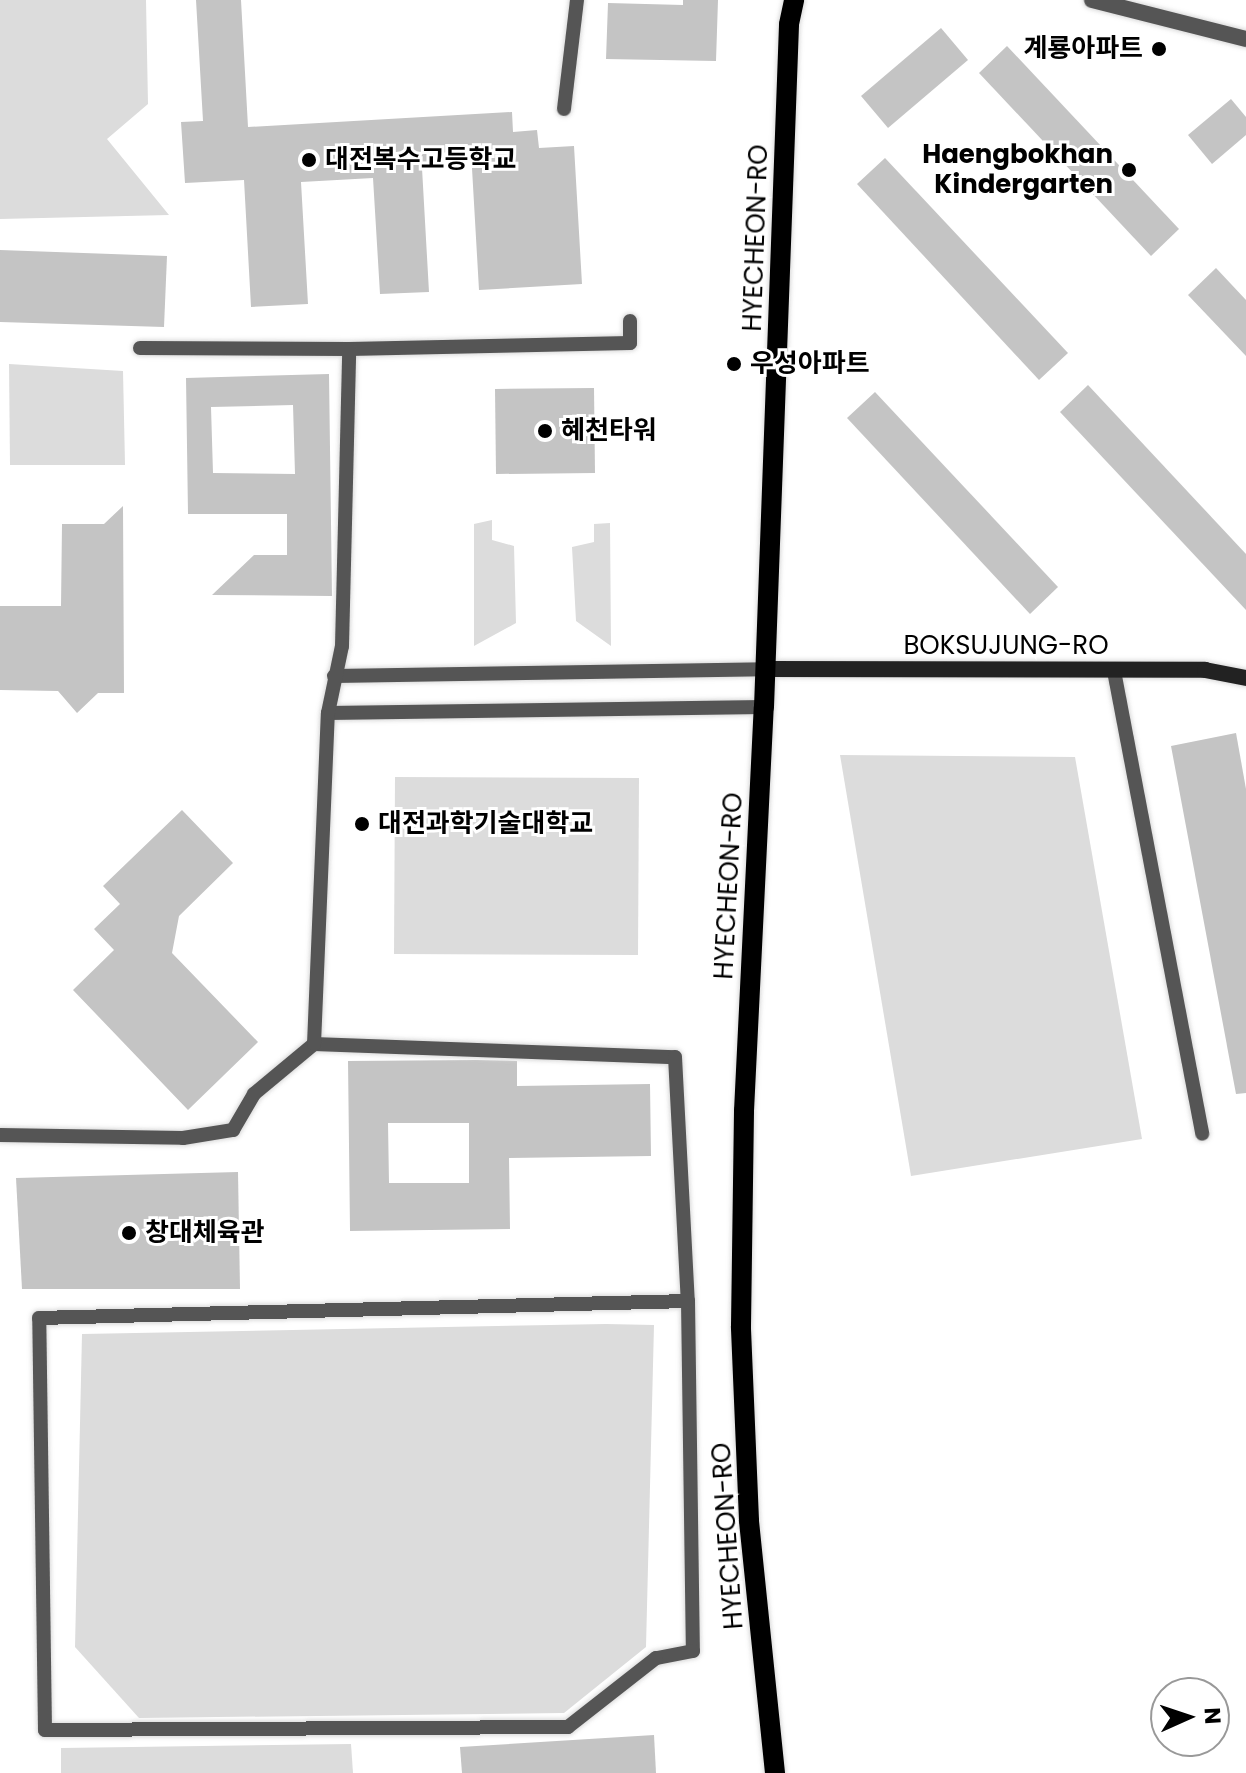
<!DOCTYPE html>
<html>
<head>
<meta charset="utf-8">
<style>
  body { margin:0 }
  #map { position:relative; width:1246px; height:1773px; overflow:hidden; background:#fff; font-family:Poppins,"Noto Sans KR",sans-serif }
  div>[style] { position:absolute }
  .green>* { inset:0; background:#dcdcdc }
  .building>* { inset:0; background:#c4c4c4 }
  .roads { filter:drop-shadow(0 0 2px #dbdbdb) drop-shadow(0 0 2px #dbdbdb) }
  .service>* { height:14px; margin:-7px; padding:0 7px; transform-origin:7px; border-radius:7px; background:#555 }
  .tertiary>* { height:16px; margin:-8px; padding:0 8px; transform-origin:8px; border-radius:8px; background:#555 }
  .secondary>* { height:16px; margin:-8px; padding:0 8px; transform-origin:8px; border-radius:8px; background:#222 }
  .primary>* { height:20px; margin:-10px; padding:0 10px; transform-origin:10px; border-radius:10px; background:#000 }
  .dots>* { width:22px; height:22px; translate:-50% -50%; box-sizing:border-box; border:4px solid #fff; border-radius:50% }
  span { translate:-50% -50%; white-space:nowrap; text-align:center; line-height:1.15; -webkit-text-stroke:6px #fff; paint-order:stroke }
  .poi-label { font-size:26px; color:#000; font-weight:700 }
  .right { translate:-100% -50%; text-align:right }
  .left { translate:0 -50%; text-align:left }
  .street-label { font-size:26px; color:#000 }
  .north { position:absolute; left:1150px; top:1677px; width:80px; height:80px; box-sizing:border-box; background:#fff; border:2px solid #999; border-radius:50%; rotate:87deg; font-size:22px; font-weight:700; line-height:32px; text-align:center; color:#000 }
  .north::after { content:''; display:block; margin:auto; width:28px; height:36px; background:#000; clip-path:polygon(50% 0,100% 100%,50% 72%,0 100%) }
</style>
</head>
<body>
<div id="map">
  <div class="green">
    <div style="clip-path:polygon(0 0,146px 0,148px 104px,107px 139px,169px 215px,0 219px)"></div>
    <div style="clip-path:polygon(9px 364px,123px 371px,125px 465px,10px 465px)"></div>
    <div style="clip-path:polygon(492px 520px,492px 540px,514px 546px,516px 623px,474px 646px,474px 524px)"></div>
    <div style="clip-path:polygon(610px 523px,611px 646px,576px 621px,572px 547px,594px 542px,594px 524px)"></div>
    <div style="clip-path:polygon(840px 755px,1075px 757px,1142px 1139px,911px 1176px)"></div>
    <div style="clip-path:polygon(395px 777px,639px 778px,638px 955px,394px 954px)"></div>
    <div style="clip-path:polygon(606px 1324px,654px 1325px,646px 1647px,564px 1713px,139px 1718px,75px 1647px,82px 1334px)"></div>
    <div style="clip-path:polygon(351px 1744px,353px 1773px,61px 1773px,61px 1748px)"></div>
  </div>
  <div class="building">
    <div style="clip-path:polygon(196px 0,241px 0,248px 127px,512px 112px,513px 132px,537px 130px,539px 148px,574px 146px,582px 284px,479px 290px,471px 151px,435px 153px,436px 167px,422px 168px,429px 292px,380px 294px,373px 178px,301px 182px,308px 304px,251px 307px,244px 180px,185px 183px,181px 122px,203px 121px)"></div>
    <div style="clip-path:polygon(683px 0,718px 0,716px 61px,606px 59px,608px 3px,683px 5px)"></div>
    <div style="clip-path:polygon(941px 28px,968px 60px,888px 128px,861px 96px)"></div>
    <div style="clip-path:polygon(1007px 46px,1179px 229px,1151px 256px,979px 73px)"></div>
    <div style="clip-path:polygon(1231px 99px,1246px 117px,1246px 135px,1212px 164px,1188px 135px)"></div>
    <div style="clip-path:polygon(885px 158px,1068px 353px,1039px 380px,857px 184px)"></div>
    <div style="clip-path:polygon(0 250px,167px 256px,164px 327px,0 322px)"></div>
    <div style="clip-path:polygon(1216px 268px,1246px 300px,1246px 356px,1188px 295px)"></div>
    <div style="clip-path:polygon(evenodd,329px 374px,332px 596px,212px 595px,254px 555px,287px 555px,287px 514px,188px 514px,186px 378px,329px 374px,293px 405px,295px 474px,213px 473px,211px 407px,293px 405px)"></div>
    <div style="clip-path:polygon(1088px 385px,1246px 554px,1246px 610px,1060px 412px)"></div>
    <div style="clip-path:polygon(594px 388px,595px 473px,496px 474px,495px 389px)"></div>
    <div style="clip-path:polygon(875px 392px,1058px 587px,1030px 614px,847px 418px)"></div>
    <div style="clip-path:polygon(123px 506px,124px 693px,98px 693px,77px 713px,58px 691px,0 690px,0 606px,61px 606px,62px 524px,104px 524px)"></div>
    <div style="clip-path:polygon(1236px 733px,1246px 789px,1246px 1093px,1236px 1094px,1171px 746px)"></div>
    <div style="clip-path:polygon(182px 810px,233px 863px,179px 916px,172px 953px,258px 1042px,188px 1110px,73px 990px,114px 950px,94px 929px,120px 904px,103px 886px)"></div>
    <div style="clip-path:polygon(evenodd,477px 1060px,517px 1061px,517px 1086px,650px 1084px,651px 1156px,509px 1158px,510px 1229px,350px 1231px,348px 1061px,477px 1060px,388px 1123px,469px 1123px,469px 1183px,389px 1183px,388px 1123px)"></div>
    <div style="clip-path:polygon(238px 1172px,240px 1289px,22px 1289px,16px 1178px)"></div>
    <div style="clip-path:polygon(654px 1735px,656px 1773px,462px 1773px,460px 1747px)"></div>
  </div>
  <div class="roads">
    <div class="service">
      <div style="left:564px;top:109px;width:110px;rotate:-83.2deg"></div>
      <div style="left:140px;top:348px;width:209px;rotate:0.3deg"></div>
      <div style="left:349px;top:349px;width:281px;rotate:-1.2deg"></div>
      <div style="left:630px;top:343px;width:22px;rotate:-90deg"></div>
      <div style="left:1114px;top:671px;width:471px;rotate:79.2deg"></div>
      <div style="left:334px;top:676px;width:431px;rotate:-0.9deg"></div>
      <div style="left:328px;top:713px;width:436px;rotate:-0.8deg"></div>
      <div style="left:314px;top:1044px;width:361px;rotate:2.1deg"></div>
      <div style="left:675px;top:1057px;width:244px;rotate:87deg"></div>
      <div style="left:688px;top:1301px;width:350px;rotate:89.2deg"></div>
      <div style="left:693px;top:1651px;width:38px;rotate:169deg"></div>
      <div style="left:656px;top:1658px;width:112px;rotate:141.9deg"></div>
      <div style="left:568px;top:1727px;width:523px;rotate:179.67deg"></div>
      <div style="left:45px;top:1730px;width:412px;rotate:-90.8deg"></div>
      <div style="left:39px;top:1318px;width:649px;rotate:-1.5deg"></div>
      <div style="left:0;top:1135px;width:183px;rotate:0.9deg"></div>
      <div style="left:183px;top:1138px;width:51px;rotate:-9.1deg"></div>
      <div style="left:233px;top:1130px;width:42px;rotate:-59.7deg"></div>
      <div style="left:254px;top:1094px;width:78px;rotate:-39.8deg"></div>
      <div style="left:314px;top:1044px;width:331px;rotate:-87.6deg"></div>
      <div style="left:328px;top:713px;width:68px;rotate:-78.2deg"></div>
      <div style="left:342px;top:646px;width:297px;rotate:-88.6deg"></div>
    </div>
    <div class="tertiary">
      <div style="left:1092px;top:0;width:159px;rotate:14.2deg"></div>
    </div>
    <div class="secondary">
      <div style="left:765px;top:669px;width:440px;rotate:0.1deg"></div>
      <div style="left:1205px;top:670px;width:42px;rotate:11deg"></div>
    </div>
    <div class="primary">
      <div style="left:775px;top:1773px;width:254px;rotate:-95.9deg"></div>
      <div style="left:749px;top:1520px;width:194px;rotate:-92.4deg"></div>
      <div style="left:741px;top:1326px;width:215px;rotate:-89.2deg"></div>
      <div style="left:744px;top:1111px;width:404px;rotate:-87.2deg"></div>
      <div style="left:764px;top:707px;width:683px;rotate:-87.9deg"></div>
      <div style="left:789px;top:24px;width:25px;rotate:-78deg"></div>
    </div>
  </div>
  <div class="dots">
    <div style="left:1159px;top:49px;background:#000"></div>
    <div style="left:309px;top:160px;background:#000"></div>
    <div style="left:1129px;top:170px;background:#000"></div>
    <div style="left:734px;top:364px;background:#000"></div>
    <div style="left:545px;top:431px;background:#000"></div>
    <div style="left:362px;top:824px;background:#000"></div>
    <div style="left:129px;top:1233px;background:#000"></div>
  </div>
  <div class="poi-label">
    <span class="right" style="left:1143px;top:49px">계룡아파트</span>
    <span class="right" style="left:1113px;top:170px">Haengbokhan<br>Kindergarten</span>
    <span class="left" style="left:325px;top:160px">대전복수고등학교</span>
    <span class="left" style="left:750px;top:364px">우성아파트</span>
    <span class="left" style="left:561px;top:431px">혜천타워</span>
    <span class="left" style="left:378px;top:824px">대전과학기술대학교</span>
    <span class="left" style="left:145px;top:1233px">창대체육관</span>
  </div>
  <div class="street-label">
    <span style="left:756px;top:238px;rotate:-88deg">HYECHEON-RO</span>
    <span style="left:1006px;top:646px">BOKSUJUNG-RO</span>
    <span style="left:729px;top:886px;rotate:-87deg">HYECHEON-RO</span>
    <span style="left:728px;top:1536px;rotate:-94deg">HYECHEON-RO</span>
  </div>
  <div class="north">N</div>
</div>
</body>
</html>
